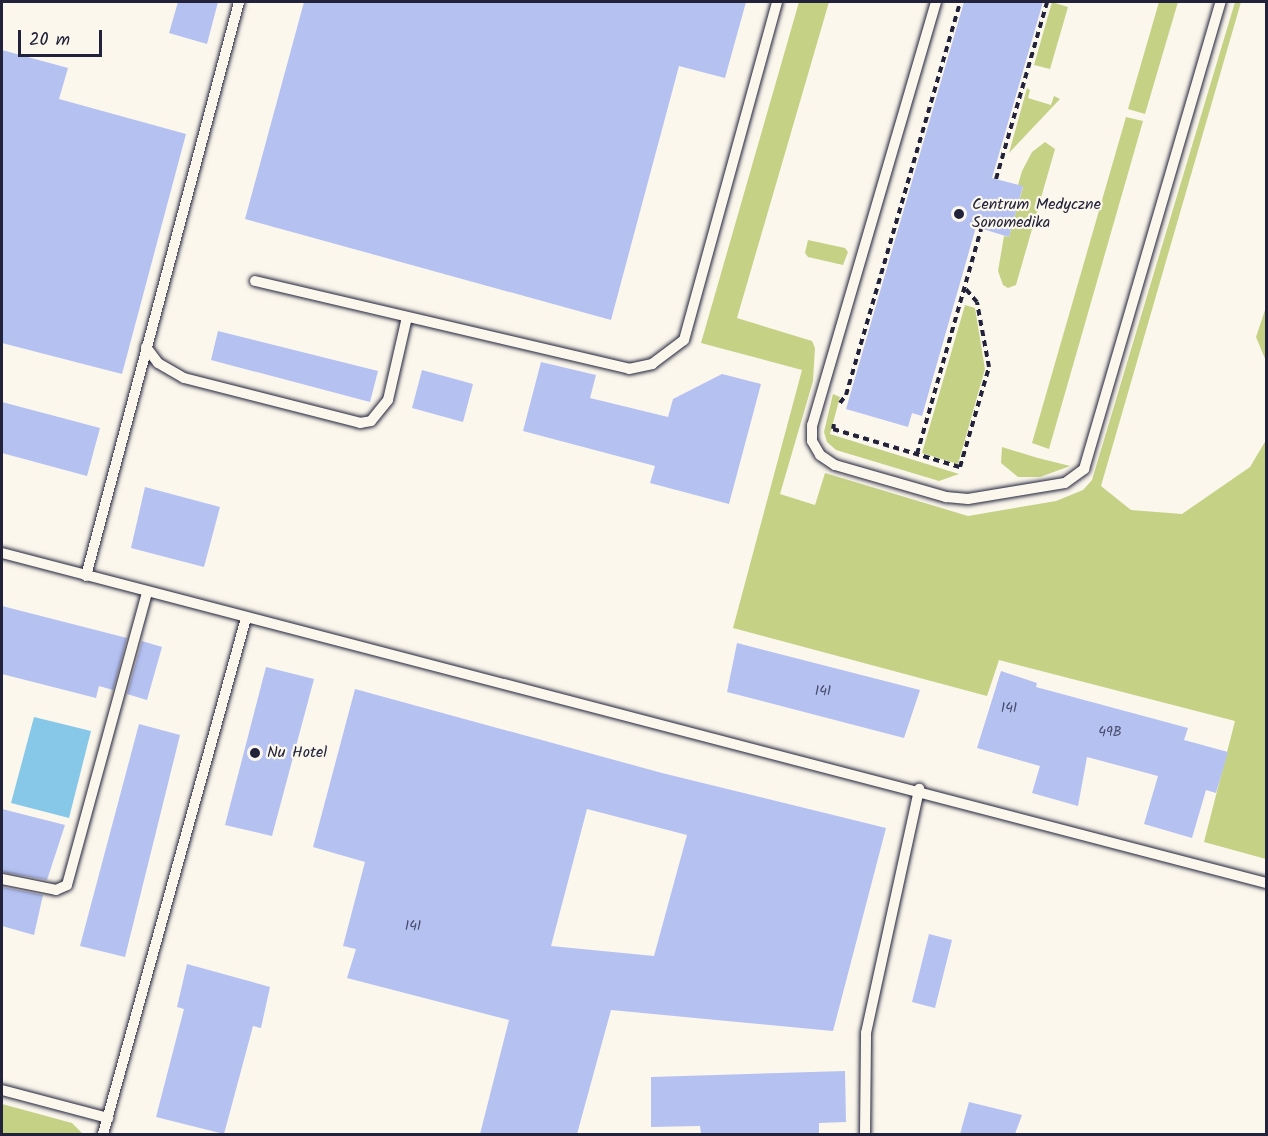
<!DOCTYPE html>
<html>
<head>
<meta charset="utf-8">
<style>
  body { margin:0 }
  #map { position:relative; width:1268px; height:1136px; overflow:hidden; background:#fbf7ec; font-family:Kalam,sans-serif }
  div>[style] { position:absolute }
  .green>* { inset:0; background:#c5d286 }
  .water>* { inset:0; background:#87c8e8 }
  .building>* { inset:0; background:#b5c1f1 }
  .path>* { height:4px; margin-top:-2px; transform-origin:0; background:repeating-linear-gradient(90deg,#22223b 0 6px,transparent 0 10.5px) }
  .roads { filter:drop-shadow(0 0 2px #22223b) drop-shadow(0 0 2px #22223b) }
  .lane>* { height:10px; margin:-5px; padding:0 5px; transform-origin:5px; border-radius:5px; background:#fbf7ec }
  .dots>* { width:16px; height:16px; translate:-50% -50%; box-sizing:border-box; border:3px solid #fbf7ec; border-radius:50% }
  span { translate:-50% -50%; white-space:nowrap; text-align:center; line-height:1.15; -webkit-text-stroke:4.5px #fbf7ec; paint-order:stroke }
  .number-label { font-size:14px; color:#474a68 }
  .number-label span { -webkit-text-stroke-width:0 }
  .poi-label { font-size:16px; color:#22223b }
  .left { translate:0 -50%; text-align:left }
  .frame { position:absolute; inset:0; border:3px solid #22223b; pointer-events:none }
  .scale { position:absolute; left:18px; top:30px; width:84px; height:27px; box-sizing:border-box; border:3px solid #22223b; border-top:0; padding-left:8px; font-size:18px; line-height:21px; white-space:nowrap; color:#22223b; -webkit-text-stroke:4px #fbf7ec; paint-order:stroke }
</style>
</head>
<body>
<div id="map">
  <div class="green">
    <div style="clip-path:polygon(799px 2px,829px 2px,737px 318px,812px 341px,815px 348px,813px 381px,780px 494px,815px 505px,825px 473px,968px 516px,1056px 501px,1083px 490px,1092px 480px,1235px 2px,1241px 2px,1101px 486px,1131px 510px,1182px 514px,1250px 467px,1266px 440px,1266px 859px,1204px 842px,1235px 721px,999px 660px,987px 696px,733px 628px,802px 370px,701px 343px)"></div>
    <div style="clip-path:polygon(1052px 2px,1068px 7px,1050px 69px,1034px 65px)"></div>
    <div style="clip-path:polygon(1159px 2px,1178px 2px,1145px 114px,1128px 109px)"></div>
    <div style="clip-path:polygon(1027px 88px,1030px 90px,1028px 98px,1051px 105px,1054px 96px,1060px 99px,1009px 153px)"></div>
    <div style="clip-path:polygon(1126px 117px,1143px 121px,1049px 449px,1032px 443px)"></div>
    <div style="clip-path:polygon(1045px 142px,1055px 149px,1016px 285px,1008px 288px,1003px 285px,998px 271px,1004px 236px,1009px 237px,1023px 187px,1018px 185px,1022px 171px,1032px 152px)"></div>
    <div style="clip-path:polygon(808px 240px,845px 248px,848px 252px,843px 265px,808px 257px,805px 253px)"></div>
    <div style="clip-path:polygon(965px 305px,975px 308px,985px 369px,958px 464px,922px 453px)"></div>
    <div style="clip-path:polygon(1266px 307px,1266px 361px,1256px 337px)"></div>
    <div style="clip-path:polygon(833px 394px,840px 397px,830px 434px,959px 474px,939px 481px,836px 450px,827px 442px,824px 432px)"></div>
    <div style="clip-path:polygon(1002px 447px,1038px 458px,1070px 466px,1040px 477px,1018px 477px,1001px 463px)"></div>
    <div style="clip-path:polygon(2px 1104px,72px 1123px,83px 1134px,2px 1134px)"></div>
  </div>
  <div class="water">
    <div style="clip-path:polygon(34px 717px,91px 731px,69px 818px,11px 803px)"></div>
  </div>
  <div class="building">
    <div style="clip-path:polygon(178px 2px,218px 2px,207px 44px,169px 33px)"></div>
    <div style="clip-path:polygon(304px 2px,746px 2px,725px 78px,679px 66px,611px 320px,245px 219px)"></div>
    <div style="clip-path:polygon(964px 2px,1043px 2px,992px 178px,1023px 186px,1009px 237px,976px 227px,922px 416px,912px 413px,908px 427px,846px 409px)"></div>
    <div style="clip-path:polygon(2px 50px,68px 68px,59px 99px,186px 134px,122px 374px,2px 343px)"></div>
    <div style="clip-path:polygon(218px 331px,378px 371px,370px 402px,211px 360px)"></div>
    <div style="clip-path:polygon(541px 362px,596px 375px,590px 398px,668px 417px,673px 399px,722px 374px,761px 384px,729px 504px,650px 483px,655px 466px,523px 431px)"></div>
    <div style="clip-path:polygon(422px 370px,473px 384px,463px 422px,412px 408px)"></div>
    <div style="clip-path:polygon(2px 402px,100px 428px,87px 476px,2px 453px)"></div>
    <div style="clip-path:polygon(145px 487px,220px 507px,204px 567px,131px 548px)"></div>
    <div style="clip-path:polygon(2px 606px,127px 638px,113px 690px,99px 686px,96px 698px,2px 674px)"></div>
    <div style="clip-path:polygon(142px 641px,162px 647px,147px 700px,127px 694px)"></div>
    <div style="clip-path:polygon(737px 643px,920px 690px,904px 738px,727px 692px)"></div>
    <div style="clip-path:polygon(266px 667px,314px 679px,272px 836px,225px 825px)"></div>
    <div style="clip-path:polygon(1001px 671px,1037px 683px,1036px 687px,1188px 728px,1184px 740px,1228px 752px,1216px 793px,1206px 790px,1192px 838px,1144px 824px,1158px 776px,1087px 757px,1078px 806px,1032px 793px,1040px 766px,977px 748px)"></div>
    <div style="clip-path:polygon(evenodd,355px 689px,662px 773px,886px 828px,833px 1031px,611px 1010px,577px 1134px,480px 1134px,509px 1020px,347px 978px,356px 949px,343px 946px,365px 862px,313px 847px,355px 689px,587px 809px,687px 835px,654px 956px,551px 946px,587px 809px)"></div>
    <div style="clip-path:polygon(139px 724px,180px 735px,125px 957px,80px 946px)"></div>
    <div style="clip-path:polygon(2px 809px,65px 825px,47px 880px,2px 872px)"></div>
    <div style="clip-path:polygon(2px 887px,43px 895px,34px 935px,2px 926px)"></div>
    <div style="clip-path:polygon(929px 934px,952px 940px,935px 1008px,912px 1002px)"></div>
    <div style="clip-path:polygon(187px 964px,270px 987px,261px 1028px,253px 1026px,224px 1134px,156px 1117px,184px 1009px,177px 1007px)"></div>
    <div style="clip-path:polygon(845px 1071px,846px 1122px,819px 1123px,819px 1134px,701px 1134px,700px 1126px,651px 1127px,651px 1077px)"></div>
    <div style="clip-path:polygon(969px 1102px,1022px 1115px,1015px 1134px,960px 1134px)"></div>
  </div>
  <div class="path">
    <div style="left:996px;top:179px;width:184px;rotate:-73.9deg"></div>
    <div style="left:840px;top:403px;width:10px;rotate:-53deg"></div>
    <div style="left:846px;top:395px;width:409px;rotate:-73.8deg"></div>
    <div style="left:834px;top:424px;width:5px;rotate:101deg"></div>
    <div style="left:833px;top:429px;width:133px;rotate:16.7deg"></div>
    <div style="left:960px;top:467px;width:104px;rotate:-73.8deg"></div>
    <div style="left:989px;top:367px;width:66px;rotate:-100.5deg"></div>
    <div style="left:977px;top:302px;width:20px;rotate:-131deg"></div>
    <div style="left:917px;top:454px;width:234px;rotate:-74.1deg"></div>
  </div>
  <div class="roads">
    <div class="lane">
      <div style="left:936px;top:2px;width:441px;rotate:106.3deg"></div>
      <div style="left:812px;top:425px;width:16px;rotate:90deg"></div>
      <div style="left:812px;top:441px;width:16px;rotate:60deg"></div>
      <div style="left:820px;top:455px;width:18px;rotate:34deg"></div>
      <div style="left:835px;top:465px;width:116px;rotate:16.1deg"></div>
      <div style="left:946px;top:497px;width:22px;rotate:5deg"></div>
      <div style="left:968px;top:499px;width:98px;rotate:-9.4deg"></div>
      <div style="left:1065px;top:483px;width:24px;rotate:-36deg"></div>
      <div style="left:1084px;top:469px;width:487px;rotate:-73.7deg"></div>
      <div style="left:255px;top:281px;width:384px;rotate:13.2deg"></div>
      <div style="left:629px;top:369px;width:24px;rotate:-12deg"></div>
      <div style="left:652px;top:364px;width:40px;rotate:-37deg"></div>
      <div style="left:684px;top:340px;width:351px;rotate:-74.6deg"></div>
      <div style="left:146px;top:347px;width:20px;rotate:53deg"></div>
      <div style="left:158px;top:363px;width:30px;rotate:30deg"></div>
      <div style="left:184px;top:378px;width:182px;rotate:14.3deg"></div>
      <div style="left:360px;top:423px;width:11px;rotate:-10deg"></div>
      <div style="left:371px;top:421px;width:27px;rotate:-51deg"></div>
      <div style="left:388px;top:400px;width:85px;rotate:-77.1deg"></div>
      <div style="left:2px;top:553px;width:1306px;rotate:14.63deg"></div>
      <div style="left:86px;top:576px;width:594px;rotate:-75.07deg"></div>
      <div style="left:2px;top:879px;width:55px;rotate:11.5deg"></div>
      <div style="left:56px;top:890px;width:12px;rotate:-24deg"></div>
      <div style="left:67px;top:885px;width:303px;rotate:-74.7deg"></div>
      <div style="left:2px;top:1090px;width:110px;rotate:14.8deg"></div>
      <div style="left:103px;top:1134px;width:535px;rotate:-74.51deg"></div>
      <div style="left:865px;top:1134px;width:101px;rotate:-89.4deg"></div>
      <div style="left:866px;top:1033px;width:250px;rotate:-77.7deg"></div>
    </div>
  </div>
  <div class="dots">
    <div style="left:959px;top:214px;background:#22223b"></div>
    <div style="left:255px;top:753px;background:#22223b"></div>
  </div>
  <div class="number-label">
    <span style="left:823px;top:691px">141</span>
    <span style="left:1009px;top:708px">141</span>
    <span style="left:1110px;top:732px">49B</span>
    <span style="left:413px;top:926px">141</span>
  </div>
  <div class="poi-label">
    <span class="left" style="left:972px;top:214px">Centrum Medyczne<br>Sonomedika</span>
    <span class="left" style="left:267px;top:753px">Nu Hotel</span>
  </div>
  <div class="frame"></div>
  <div class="scale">20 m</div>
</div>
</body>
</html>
